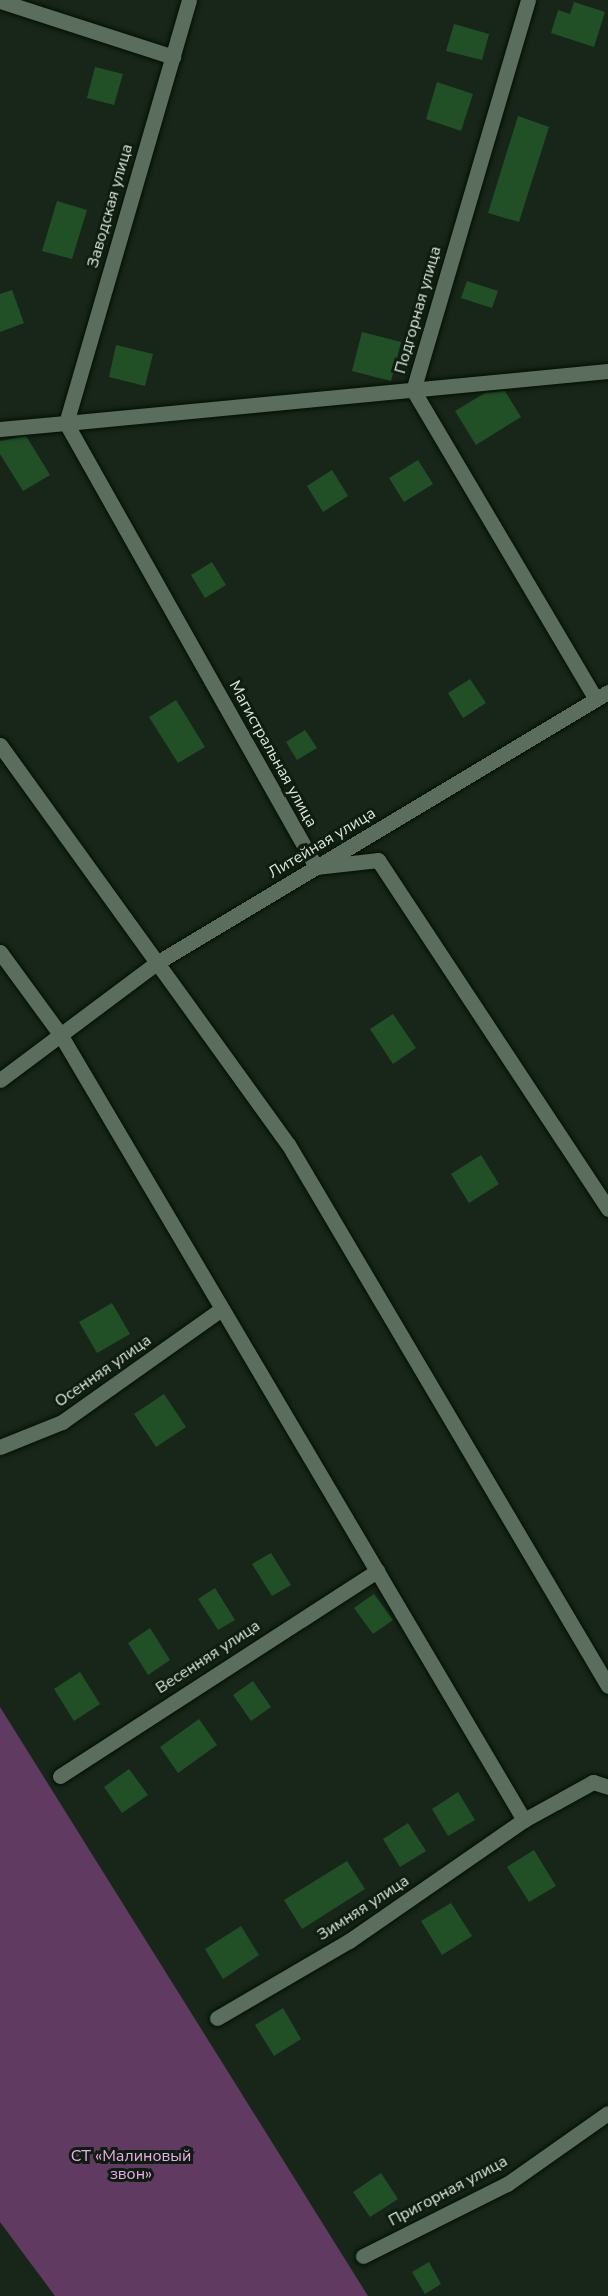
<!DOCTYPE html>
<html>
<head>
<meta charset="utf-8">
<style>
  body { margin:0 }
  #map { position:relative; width:608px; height:2296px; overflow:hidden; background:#172618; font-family:"Nunito Sans",sans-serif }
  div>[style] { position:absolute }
  .green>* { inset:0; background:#613a62 }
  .building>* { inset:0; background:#215027 }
  .roads { filter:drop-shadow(0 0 2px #030f04) drop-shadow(0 0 2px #030f04) }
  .minor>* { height:15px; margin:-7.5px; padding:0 7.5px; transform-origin:7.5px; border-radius:7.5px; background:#5b6d5c }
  span { translate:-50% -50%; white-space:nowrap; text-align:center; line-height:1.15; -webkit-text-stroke:6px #0e1d0f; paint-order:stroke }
  .street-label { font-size:16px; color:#dce6dc }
  .park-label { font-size:16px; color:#ecabed }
</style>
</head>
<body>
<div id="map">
  <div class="green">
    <div style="clip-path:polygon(0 1707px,368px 2296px,55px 2296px,0 2222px)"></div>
  </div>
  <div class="building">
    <div style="clip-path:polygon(574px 2px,605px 12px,594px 47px,551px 33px,558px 10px,570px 14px)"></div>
    <div style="clip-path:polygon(454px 24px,489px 34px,482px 60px,446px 51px)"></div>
    <div style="clip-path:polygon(95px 67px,123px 74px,114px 105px,87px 98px)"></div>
    <div style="clip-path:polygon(437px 82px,473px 94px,461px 131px,426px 119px)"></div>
    <div style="clip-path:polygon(518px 116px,549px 127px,519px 222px,488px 213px)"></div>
    <div style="clip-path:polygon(57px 201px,87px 210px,72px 259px,42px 251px)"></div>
    <div style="clip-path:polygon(467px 281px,498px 291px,492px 308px,461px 298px)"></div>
    <div style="clip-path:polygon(12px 290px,24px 323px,0 332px,0 294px)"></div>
    <div style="clip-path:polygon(362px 332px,401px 342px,391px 381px,352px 371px)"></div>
    <div style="clip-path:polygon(116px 345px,153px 354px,145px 386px,109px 377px)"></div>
    <div style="clip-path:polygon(505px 391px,521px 417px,476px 445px,455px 411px,485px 393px)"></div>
    <div style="clip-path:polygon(26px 436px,50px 475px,23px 491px,0 454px,0 441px)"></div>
    <div style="clip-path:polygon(418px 460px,433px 484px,404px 502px,389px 478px)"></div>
    <div style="clip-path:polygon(332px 470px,348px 496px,323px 512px,307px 486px)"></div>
    <div style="clip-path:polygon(212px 562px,226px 585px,205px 598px,191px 575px)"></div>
    <div style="clip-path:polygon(470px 679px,486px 703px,463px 718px,448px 693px)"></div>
    <div style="clip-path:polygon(176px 700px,205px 747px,178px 763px,149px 717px)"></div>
    <div style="clip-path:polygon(305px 730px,317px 748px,297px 760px,286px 742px)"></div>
    <div style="clip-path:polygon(393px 1014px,416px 1048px,393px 1064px,370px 1029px)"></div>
    <div style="clip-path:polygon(481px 1155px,499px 1184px,469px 1203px,451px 1174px)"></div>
    <div style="clip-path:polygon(112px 1303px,130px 1334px,97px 1353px,79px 1322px)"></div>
    <div style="clip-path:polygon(164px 1394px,186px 1427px,156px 1447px,134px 1414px)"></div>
    <div style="clip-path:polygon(271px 1553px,291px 1585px,272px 1596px,252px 1564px)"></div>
    <div style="clip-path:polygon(215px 1588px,235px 1620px,218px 1630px,198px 1599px)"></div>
    <div style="clip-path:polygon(374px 1594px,393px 1620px,373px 1634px,354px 1608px)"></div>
    <div style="clip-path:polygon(150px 1628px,170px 1660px,148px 1675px,128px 1643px)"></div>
    <div style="clip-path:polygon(80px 1672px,100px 1704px,74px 1721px,54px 1689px)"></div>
    <div style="clip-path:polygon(253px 1681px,271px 1707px,251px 1721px,233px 1695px)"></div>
    <div style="clip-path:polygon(199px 1719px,217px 1745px,178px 1773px,160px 1747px)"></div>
    <div style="clip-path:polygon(129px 1769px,148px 1795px,122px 1813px,104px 1787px)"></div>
    <div style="clip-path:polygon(458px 1792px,475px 1820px,448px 1836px,432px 1809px)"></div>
    <div style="clip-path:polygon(408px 1823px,426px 1851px,400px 1867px,383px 1839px)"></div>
    <div style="clip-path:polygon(534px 1850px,556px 1886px,529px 1902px,507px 1867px)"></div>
    <div style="clip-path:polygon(347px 1861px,365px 1889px,302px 1929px,284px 1900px)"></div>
    <div style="clip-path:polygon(451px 1903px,472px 1936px,442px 1955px,421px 1921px)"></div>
    <div style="clip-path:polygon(241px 1926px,259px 1955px,223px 1979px,205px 1949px)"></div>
    <div style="clip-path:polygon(283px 2008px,301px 2039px,274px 2056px,255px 2025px)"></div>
    <div style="clip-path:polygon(381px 2173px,398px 2199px,370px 2217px,353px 2192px)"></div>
    <div style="clip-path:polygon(429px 2262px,441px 2284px,425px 2294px,412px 2272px)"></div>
  </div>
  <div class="roads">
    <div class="minor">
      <div style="left:189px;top:0;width:441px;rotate:106.2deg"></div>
      <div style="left:66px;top:423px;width:544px;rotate:-5.48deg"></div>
      <div style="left:528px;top:0;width:407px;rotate:106.4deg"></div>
      <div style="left:413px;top:390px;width:359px;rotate:59.4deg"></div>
      <div style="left:0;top:1px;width:182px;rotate:17.9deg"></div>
      <div style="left:0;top:429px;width:66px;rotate:-5.2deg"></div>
      <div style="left:66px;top:423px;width:510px;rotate:60.62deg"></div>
      <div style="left:316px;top:867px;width:62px;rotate:-6.4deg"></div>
      <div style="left:378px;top:860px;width:418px;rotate:56.6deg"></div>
      <div style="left:0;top:745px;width:492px;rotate:54.2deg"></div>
      <div style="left:288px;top:1144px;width:629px;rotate:59.44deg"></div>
      <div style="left:0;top:952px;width:102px;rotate:53.8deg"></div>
      <div style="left:60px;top:1034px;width:913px;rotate:59.45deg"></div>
      <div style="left:524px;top:1820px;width:79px;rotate:-28.8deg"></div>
      <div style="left:593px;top:1782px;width:16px;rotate:18deg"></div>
      <div style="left:0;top:1080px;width:197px;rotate:-36.8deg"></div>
      <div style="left:158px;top:962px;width:525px;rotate:-30.96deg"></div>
      <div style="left:0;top:1447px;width:67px;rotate:-22deg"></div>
      <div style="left:62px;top:1422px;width:192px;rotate:-35.3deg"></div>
      <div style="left:60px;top:1776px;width:378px;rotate:-32.9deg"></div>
      <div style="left:217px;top:2018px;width:153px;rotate:-30.3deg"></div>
      <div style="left:349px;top:1941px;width:213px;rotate:-34.7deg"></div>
      <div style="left:363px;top:2256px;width:161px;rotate:-26.6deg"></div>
      <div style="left:507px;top:2184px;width:123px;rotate:-35.1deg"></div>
    </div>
  </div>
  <div class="street-label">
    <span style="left:110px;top:206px;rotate:-74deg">Заводская улица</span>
    <span style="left:418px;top:310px;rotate:-74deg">Подгорная улица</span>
    <span style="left:273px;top:754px;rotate:61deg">Магистральная улица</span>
    <span style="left:322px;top:843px;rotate:-31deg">Литейная улица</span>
    <span style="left:103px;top:1371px;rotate:-35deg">Осенняя улица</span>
    <span style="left:208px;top:1657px;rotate:-33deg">Весенняя улица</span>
    <span style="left:363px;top:1908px;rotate:-33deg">Зимняя улица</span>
    <span style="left:448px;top:2191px;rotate:-28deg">Пригорная улица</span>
  </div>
  <div class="park-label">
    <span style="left:131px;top:2165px">СТ «Малиновый<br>звон»</span>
  </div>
</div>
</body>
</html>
